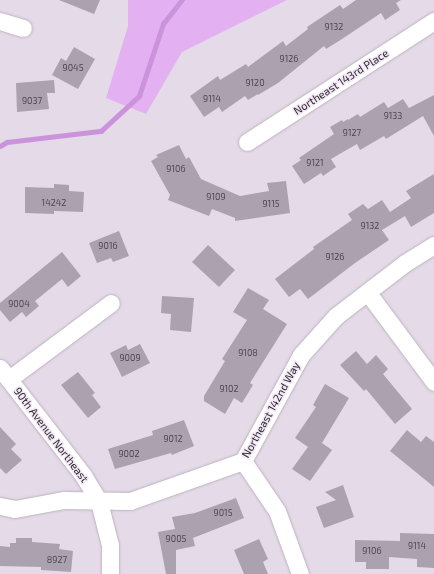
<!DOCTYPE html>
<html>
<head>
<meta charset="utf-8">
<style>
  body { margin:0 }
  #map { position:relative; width:434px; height:574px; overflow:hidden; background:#e5dae8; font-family:"Exo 2",sans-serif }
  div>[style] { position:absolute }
  .green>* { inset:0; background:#e3b1f2 }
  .stream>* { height:4.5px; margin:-2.25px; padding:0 2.25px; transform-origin:2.25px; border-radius:2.25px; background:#cc93dd }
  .building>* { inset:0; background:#aca2af }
  .roads { filter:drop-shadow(0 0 1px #bcb2bf) drop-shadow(0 0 1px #bcb2bf) }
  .minor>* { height:17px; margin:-8.5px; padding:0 8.5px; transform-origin:8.5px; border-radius:8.5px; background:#fff }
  span { translate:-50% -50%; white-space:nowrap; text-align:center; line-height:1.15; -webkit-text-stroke:3px #f2e7f5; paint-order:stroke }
  .number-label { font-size:9px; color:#4e484f }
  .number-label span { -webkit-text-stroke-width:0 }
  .street-label { font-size:11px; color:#2e2a2f }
</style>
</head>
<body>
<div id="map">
  <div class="green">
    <div style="clip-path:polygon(128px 0,287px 0,182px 52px,146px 114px,106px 98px,128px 26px)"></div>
  </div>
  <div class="stream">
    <div style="left:0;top:146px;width:8px;rotate:-30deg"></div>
    <div style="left:7px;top:142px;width:95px;rotate:-6.7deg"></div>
    <div style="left:101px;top:131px;width:52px;rotate:-42.6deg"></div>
    <div style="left:139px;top:96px;width:76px;rotate:-71.6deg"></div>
    <div style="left:163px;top:24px;width:31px;rotate:-52deg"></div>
  </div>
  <div class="building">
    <div style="clip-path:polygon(59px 0,100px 0,94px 14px)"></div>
    <div style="clip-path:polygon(356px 0,401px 0,396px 3px,400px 10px,385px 20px,381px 13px,342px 39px,326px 49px,324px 46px,278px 83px,258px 95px,258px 94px,248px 100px,245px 96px,222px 112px,219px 107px,204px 117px,190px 96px,218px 76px,220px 80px,246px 64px,248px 67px,283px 41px,286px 46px,308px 29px,307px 27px,340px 5px,343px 9px)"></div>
    <div style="clip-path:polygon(74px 47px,95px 59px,78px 89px,52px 75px,61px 58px,66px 61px)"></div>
    <div style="clip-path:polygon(54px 80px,55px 93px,47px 93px,49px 109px,17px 112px,16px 83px)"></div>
    <div style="clip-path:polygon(434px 95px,434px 136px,423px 116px,386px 139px,384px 136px,360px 150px,357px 144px,331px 159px,336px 167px,323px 176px,321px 173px,304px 184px,292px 166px,301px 160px,299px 158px,334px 134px,330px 127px,342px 120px,343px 122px,348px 119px,348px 120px,358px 114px,360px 117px,384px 102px,388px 108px,403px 99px,409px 108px)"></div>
    <div style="clip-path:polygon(179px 145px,186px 159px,189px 157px,201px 179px,240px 196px,269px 191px,267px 183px,286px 181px,290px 213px,235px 221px,235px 218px,212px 209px,209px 216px,168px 200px,170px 195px,151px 161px,158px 157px,156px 155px)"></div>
    <div style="clip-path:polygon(434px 174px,434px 213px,411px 227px,405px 216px,382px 230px,389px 240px,355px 263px,308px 299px,300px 289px,289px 297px,275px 279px,314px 249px,313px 247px,352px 220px,348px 214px,363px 204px,368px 209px,382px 200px,390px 212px,411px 198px,406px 191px)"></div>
    <div style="clip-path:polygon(54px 184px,69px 185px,69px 191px,84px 192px,83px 212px,54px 211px,54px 214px,25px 213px,25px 187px,54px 188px)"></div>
    <div style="clip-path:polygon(119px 231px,129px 256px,113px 262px,111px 258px,97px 263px,89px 243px)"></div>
    <div style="clip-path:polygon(208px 245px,235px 270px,219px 287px,192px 262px)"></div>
    <div style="clip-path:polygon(62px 252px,81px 276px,68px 287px,62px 279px,35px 301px,39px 306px,26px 317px,22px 312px,10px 322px,0 310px,0 303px)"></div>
    <div style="clip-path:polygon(248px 288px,269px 300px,263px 309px,287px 324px,250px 383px,253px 385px,242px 403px,234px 398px,225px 414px,204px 401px,204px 396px,225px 361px,222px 359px,247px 320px,233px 312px)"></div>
    <div style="clip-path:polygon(162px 296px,194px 298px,191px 332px,170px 330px,171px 314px,161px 313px)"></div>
    <div style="clip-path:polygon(140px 344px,150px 363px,122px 377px,110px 353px,126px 345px,128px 350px)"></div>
    <div style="clip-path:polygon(356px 351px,367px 364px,376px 355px,388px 369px,383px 374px,412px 409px,395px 424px,366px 389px,364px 391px,340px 365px)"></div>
    <div style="clip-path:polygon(78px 372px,95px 393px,92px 395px,101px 407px,88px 418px,61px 385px)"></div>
    <div style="clip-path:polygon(325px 384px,349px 398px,322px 443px,332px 450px,310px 481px,292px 469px,308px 447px,295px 438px,316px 407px,313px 405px)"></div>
    <div style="clip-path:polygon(184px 420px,194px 446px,172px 455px,171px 453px,115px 469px,108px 449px,153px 435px,152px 431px)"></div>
    <div style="clip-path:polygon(0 427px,16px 444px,11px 449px,22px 460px,6px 474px,0 468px)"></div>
    <div style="clip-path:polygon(407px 430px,421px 442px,426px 436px,434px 442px,434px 487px,390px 451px)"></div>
    <div style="clip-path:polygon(343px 485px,354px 517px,324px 528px,316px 507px,336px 500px,325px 492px)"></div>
    <div style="clip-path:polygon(236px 498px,244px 518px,193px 538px,195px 546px,176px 550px,176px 574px,166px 574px,158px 532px,175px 529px,172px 517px,195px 513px)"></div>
    <div style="clip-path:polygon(400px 533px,434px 534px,434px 568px,417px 567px,417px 559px,389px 557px,389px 569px,366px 569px,366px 562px,355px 562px,355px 540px,400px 541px)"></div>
    <div style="clip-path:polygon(16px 538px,32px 538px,32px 542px,60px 544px,59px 549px,73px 551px,71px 572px,41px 570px,41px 567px,0 566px,0 546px,10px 547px,10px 543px,16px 543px)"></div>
    <div style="clip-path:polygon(259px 539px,268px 559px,263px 562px,268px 574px,244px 574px,234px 550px)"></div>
  </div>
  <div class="roads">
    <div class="minor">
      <div style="left:0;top:21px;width:24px;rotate:17deg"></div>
      <div style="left:247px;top:142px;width:223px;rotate:-32.9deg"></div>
      <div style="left:368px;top:293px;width:111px;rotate:53.4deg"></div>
      <div style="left:0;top:368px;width:135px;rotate:52.2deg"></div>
      <div style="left:83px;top:475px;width:31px;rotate:59deg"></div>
      <div style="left:99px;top:502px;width:44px;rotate:75.7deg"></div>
      <div style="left:110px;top:545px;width:29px;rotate:90deg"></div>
      <div style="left:9px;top:379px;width:127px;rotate:-36.7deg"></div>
      <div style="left:243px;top:461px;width:60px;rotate:55.8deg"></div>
      <div style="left:277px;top:511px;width:67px;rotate:69.9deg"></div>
      <div style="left:0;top:506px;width:15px;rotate:11deg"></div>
      <div style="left:15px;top:509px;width:50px;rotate:-10.4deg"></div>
      <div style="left:64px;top:500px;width:66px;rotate:0.9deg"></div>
      <div style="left:130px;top:501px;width:120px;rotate:-19.5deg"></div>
      <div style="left:243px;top:461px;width:121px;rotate:-61.3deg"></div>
      <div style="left:301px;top:355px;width:52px;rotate:-48.1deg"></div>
      <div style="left:336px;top:316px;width:87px;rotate:-37.5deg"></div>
      <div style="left:405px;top:263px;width:34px;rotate:-32deg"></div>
    </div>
  </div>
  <div class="number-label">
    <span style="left:334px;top:27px">9132</span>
    <span style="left:289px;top:59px">9126</span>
    <span style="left:73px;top:68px">9045</span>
    <span style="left:255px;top:83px">9120</span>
    <span style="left:212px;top:99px">9114</span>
    <span style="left:32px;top:101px">9037</span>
    <span style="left:393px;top:116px">9133</span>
    <span style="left:352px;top:133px">9127</span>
    <span style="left:315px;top:163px">9121</span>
    <span style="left:176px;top:169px">9106</span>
    <span style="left:216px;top:197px">9109</span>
    <span style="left:54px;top:203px">14242</span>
    <span style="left:271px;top:204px">9115</span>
    <span style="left:370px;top:226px">9132</span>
    <span style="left:108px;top:246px">9016</span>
    <span style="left:335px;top:257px">9126</span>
    <span style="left:19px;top:304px">9004</span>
    <span style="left:248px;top:353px">9108</span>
    <span style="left:130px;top:358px">9009</span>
    <span style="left:229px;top:389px">9102</span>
    <span style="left:173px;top:439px">9012</span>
    <span style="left:129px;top:454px">9002</span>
    <span style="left:223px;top:513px">9015</span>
    <span style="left:176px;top:539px">9005</span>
    <span style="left:417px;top:546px">9114</span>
    <span style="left:372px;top:551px">9106</span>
    <span style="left:57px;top:560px">8927</span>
  </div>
  <div class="street-label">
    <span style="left:341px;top:82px;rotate:-33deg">Northeast 143rd Place</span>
    <span style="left:271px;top:410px;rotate:-61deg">Northeast 142nd Way</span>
    <span style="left:51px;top:435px;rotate:53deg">90th Avenue Northeast</span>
  </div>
</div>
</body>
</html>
